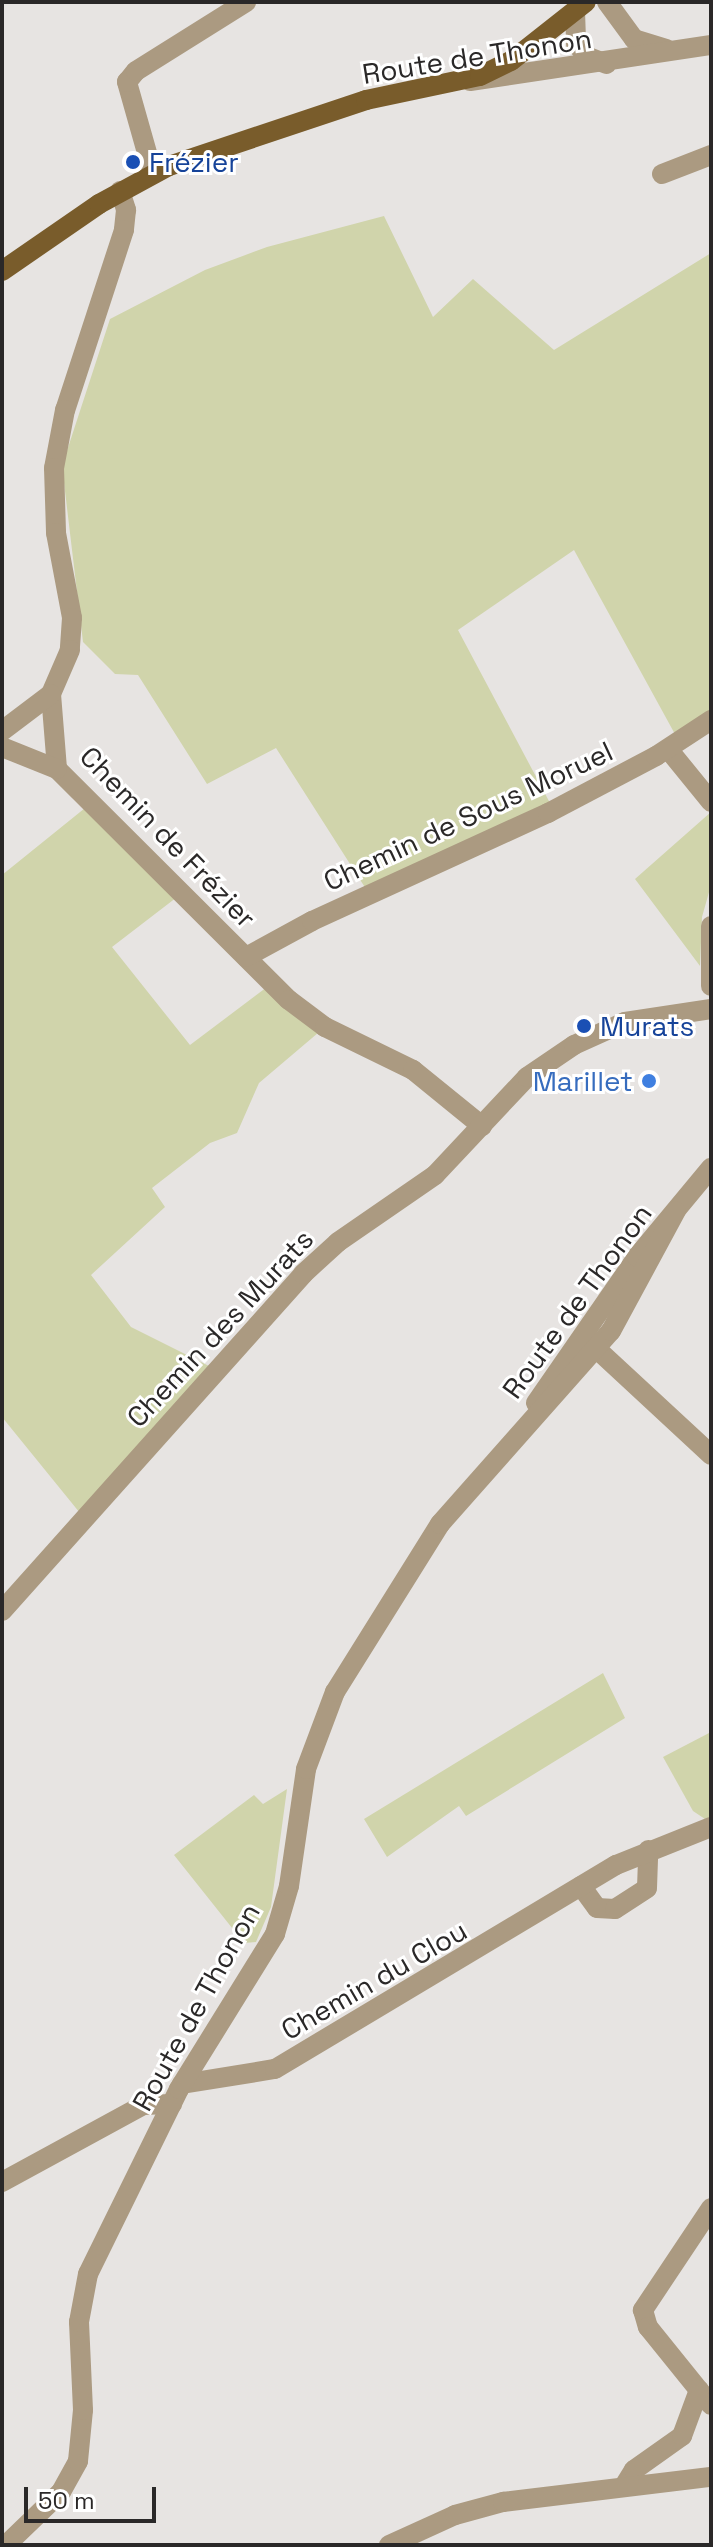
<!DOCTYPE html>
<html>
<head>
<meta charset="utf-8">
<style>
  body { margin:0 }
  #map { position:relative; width:713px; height:2547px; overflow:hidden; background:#e7e4e2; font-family:"Space Grotesk",sans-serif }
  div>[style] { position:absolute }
  .green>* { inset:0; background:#d0d4ab }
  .minor>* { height:20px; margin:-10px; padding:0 10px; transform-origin:10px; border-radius:10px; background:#ab9a81 }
  .major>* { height:20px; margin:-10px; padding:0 10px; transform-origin:10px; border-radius:10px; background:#795c2b }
  .dots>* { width:22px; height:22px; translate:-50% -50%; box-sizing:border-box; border:4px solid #fff; border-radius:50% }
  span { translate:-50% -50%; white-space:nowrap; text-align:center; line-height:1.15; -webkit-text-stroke:6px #fff; paint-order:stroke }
  .street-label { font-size:28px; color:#2a2828 }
  .transit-label { font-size:28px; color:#164399 }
  .left { translate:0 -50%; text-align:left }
  .shop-label { font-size:28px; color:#366cbe }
  .right { translate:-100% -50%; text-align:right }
  .frame { position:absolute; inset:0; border:4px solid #2a2828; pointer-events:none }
  .scale { position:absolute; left:24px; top:2487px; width:132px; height:36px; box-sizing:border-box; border:4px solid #2a2828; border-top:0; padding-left:10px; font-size:24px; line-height:28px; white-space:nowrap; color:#2a2828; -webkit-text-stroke:6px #fff; paint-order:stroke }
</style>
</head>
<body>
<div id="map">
  <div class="green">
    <div style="clip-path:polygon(384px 216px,433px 317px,473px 279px,554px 350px,711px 253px,711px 712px,676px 736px,574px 550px,458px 630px,550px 803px,366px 889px,276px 748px,207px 784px,138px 675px,115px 674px,83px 642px,62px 466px,110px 319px,205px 270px,267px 247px)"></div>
    <div style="clip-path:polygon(90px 804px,181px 894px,112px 947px,190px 1045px,271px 984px,325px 1027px,259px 1083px,237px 1133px,210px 1143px,152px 1188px,165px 1207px,91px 1275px,131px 1327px,217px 1370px,84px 1518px,2px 1417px,2px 875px)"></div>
    <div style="clip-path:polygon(711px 812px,711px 885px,702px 917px,700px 966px,635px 879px)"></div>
    <div style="clip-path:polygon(603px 1673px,625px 1718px,466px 1816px,459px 1806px,387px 1857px,364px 1819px)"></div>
    <div style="clip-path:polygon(711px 1732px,711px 1818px,705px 1819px,693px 1811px,663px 1757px)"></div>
    <div style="clip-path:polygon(287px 1789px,271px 1907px,256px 1942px,244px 1943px,174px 1855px,254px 1795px,263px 1804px)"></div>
  </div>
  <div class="minor">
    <div style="left:607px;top:2px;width:46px;rotate:53.9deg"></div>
    <div style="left:634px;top:39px;width:34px;rotate:17deg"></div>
    <div style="left:575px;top:11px;width:32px;rotate:88deg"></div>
    <div style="left:576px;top:43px;width:16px;rotate:52deg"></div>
    <div style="left:586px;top:56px;width:22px;rotate:21deg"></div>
    <div style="left:470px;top:81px;width:244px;rotate:-8.5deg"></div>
    <div style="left:153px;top:174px;width:96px;rotate:-105.8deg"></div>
    <div style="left:127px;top:82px;width:14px;rotate:-51deg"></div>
    <div style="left:136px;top:71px;width:130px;rotate:-32.1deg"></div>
    <div style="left:662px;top:174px;width:53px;rotate:-21.2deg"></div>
    <div style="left:120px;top:191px;width:20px;rotate:72deg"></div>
    <div style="left:126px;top:210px;width:20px;rotate:96deg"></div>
    <div style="left:124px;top:230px;width:189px;rotate:108.1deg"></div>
    <div style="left:65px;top:410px;width:59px;rotate:100.7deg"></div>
    <div style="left:54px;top:468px;width:65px;rotate:88.2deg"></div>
    <div style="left:56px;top:533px;width:86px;rotate:79.3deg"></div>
    <div style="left:72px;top:618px;width:32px;rotate:94deg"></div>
    <div style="left:70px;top:650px;width:48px;rotate:113.4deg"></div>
    <div style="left:51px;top:694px;width:75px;rotate:85.4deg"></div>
    <div style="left:57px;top:769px;width:327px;rotate:44.9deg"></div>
    <div style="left:289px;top:1000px;width:45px;rotate:36.9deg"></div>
    <div style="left:325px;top:1027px;width:98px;rotate:26deg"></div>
    <div style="left:413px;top:1070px;width:89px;rotate:39.1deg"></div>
    <div style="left:2px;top:731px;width:61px;rotate:-37.1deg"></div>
    <div style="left:2px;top:747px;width:59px;rotate:21.8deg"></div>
    <div style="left:668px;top:749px;width:68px;rotate:50.9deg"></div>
    <div style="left:711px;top:926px;width:60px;rotate:90deg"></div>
    <div style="left:246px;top:957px;width:75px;rotate:-28.6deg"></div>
    <div style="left:312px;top:921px;width:260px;rotate:-24.6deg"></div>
    <div style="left:548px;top:813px;width:122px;rotate:-27.8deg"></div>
    <div style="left:656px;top:756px;width:66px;rotate:-33.2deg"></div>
    <div style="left:587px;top:1340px;width:169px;rotate:42.8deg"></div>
    <div style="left:536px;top:1403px;width:178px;rotate:-55.3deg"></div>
    <div style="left:637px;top:1257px;width:116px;rotate:-50.3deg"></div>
    <div style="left:2px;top:1611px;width:452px;rotate:-48.2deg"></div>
    <div style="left:303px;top:1274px;width:47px;rotate:-42.4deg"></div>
    <div style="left:338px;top:1242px;width:118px;rotate:-34.6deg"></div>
    <div style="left:435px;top:1175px;width:134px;rotate:-46.8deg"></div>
    <div style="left:527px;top:1077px;width:57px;rotate:-34.2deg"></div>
    <div style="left:574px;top:1045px;width:56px;rotate:-24.3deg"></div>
    <div style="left:625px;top:1022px;width:87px;rotate:-8.6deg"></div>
    <div style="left:581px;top:1886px;width:27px;rotate:54deg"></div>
    <div style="left:597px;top:1908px;width:18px;rotate:3deg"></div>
    <div style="left:615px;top:1909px;width:38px;rotate:-33deg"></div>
    <div style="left:647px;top:1888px;width:38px;rotate:-88deg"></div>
    <div style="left:182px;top:2084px;width:94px;rotate:-9.2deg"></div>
    <div style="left:275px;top:2069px;width:397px;rotate:-30.9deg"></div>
    <div style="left:616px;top:1865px;width:102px;rotate:-21.8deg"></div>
    <div style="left:2px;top:2182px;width:161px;rotate:-28.6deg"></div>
    <div style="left:143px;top:2105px;width:29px;rotate:-2deg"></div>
    <div style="left:711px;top:2208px;width:123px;rotate:123.7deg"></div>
    <div style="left:643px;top:2310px;width:18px;rotate:74deg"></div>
    <div style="left:648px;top:2327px;width:100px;rotate:51.1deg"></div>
    <div style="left:624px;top:2486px;width:19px;rotate:-58deg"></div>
    <div style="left:634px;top:2470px;width:59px;rotate:-35.3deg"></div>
    <div style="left:682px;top:2436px;width:49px;rotate:-69.7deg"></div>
    <div style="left:6px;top:2545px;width:76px;rotate:-43.9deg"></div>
    <div style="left:61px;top:2492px;width:35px;rotate:-61deg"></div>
    <div style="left:78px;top:2461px;width:51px;rotate:-84.4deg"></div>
    <div style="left:83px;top:2410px;width:88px;rotate:-92.6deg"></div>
    <div style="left:79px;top:2322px;width:49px;rotate:-79.4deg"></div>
    <div style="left:88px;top:2274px;width:206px;rotate:-63.8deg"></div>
    <div style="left:179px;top:2089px;width:182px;rotate:-58.2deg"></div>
    <div style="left:275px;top:1934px;width:50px;rotate:-73.7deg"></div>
    <div style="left:289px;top:1886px;width:118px;rotate:-81.7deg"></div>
    <div style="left:306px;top:1769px;width:82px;rotate:-69.4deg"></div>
    <div style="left:335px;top:1692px;width:198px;rotate:-58deg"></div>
    <div style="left:440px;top:1524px;width:258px;rotate:-48.5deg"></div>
    <div style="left:611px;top:1331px;width:136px;rotate:-61.6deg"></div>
    <div style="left:389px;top:2545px;width:72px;rotate:-24.4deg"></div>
    <div style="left:455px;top:2515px;width:50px;rotate:-15.2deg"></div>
    <div style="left:503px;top:2502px;width:209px;rotate:-6.9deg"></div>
  </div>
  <div class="major">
    <div style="left:2px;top:271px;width:118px;rotate:-34.6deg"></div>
    <div style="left:99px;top:204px;width:80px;rotate:-28.5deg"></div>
    <div style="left:169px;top:166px;width:208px;rotate:-18.5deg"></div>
    <div style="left:366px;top:100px;width:116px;rotate:-11.9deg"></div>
    <div style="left:480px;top:76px;width:34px;rotate:-26deg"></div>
    <div style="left:511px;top:61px;width:95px;rotate:-38.2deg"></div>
  </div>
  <div class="dots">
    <div style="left:133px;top:162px;background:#1a4fb4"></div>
    <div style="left:584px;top:1026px;background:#1a4fb4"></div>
    <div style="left:649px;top:1081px;background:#3f7fe0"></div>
  </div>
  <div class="street-label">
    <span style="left:477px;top:56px;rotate:-9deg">Route de Thonon</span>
    <span style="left:468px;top:816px;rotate:-25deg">Chemin de Sous Moruel</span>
    <span style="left:168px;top:837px;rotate:46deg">Chemin de Frézier</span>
    <span style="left:577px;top:1301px;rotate:-54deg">Route de Thonon</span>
    <span style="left:220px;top:1328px;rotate:-47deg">Chemin des Murats</span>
    <span style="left:374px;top:1980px;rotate:-30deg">Chemin du Clou</span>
    <span style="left:196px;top:2007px;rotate:-61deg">Route de Thonon</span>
  </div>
  <div class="transit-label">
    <span class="left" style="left:149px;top:162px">Frézier</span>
    <span class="left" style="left:600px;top:1026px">Murats</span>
  </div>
  <div class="shop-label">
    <span class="right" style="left:633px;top:1081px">Marillet</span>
  </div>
  <div class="frame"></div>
  <div class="scale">50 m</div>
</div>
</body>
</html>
